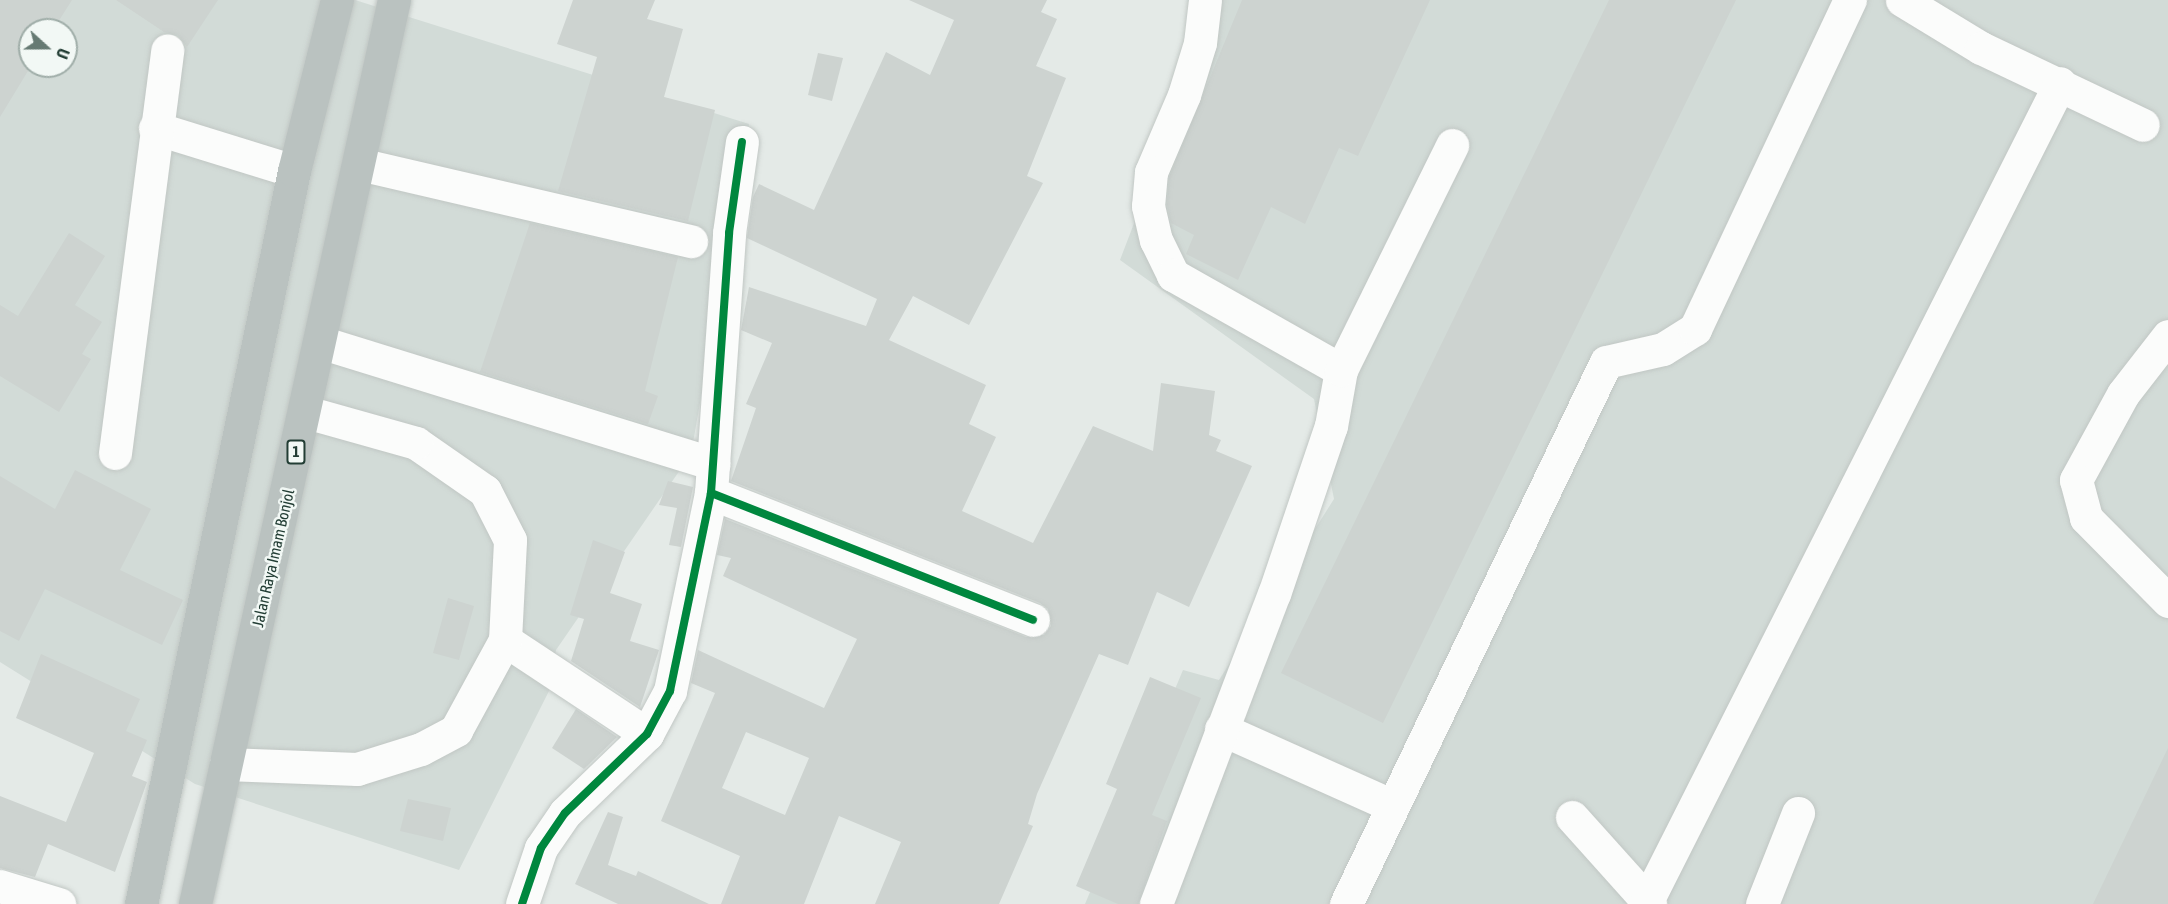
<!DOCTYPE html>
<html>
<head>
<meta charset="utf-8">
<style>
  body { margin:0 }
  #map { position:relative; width:2168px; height:904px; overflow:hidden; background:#e4eae7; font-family:"Asap Condensed",sans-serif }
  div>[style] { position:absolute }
  .built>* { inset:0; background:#d2dbd7 }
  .building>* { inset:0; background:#cdd3d0 }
  .roads { filter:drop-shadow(0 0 2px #c1c7c4) drop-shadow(0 0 2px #c1c7c4) }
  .minor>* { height:33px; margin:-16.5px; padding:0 16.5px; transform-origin:16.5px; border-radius:16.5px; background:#fbfcfb }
  .highway>* { height:33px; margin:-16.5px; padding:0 16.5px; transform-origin:16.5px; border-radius:16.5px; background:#bac2c0 }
  .cycleway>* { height:8px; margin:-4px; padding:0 4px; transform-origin:4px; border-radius:4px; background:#00873e }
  span { translate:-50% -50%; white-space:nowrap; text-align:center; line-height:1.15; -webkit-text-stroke:5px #f2f8f5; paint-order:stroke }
  .shield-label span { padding:2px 4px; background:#f2f8f5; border:2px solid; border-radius:4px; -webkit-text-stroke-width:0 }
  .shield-label { font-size:15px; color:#223d34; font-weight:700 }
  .street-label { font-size:16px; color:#223d34 }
  .north { position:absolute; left:18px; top:18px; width:60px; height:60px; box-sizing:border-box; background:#f2f8f5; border:2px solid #9fada8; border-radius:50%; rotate:111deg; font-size:16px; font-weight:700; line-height:24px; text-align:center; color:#223d34 }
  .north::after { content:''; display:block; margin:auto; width:21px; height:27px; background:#667a73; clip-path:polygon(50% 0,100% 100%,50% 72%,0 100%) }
</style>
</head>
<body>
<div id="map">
  <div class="built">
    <div style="clip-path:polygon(evenodd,0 0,355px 0,749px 124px,691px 454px,556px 650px,550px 689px,459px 870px,195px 784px,0 662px,0 0,30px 30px,66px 30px,66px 66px,30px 66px,30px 30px)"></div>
    <div style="clip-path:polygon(1188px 0,2168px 0,2168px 904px,1085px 904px,1183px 670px,1219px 680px,1334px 499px,1314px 399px,1120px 260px,1196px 61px)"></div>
  </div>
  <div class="building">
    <div style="clip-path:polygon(0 0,72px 0,53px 30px,30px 30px,31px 66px,0 117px)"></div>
    <div style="clip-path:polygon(116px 0,218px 0,187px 47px,178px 35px,164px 32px)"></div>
    <div style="clip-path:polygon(573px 0,655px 0,647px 19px,683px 29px,664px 97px,715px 110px,688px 221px,558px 191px,597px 57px,557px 44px)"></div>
    <div style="clip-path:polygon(evenodd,909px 0,1047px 0,1041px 12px,1057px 19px,1036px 66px,1066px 78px,1027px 176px,1043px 183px,969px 325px,913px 296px,889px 340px,986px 385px,969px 424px,996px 437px,962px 511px,1033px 543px,1093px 426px,1153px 451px,1161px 383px,1215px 391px,1209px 435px,1221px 440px,1216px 451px,1252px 466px,1189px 607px,1157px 592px,1128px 665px,1099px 654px,1037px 794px,1028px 824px,1033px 826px,999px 904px,875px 904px,901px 842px,839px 816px,804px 904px,721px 904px,740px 856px,661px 821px,715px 693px,691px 683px,698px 650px,824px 708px,857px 639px,723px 576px,731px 558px,717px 555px,725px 519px,1026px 637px,1044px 635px,1051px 626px,1048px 609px,1040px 603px,731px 481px,756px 408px,746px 404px,772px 343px,741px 330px,749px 287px,866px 326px,877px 299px,747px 238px,753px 197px,759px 184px,814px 210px,886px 52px,930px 75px,954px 20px,909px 0,746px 732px,809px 758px,785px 815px,722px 788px,746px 732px)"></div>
    <div style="clip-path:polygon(1242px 0,1430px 0,1358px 156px,1339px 148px,1305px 224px,1271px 207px,1238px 280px,1186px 254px,1194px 235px,1171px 223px,1167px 205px,1169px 177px)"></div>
    <div style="clip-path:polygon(1609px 0,1736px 0,1383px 723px,1281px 673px)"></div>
    <div style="clip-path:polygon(818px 53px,843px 58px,832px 101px,808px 95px)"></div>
    <div style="clip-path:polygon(530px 223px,678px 257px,645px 391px,658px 396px,648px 424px,480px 372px)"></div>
    <div style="clip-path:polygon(69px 233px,105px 256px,75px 305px,102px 322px,82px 354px,91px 359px,59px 412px,0 376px,0 305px,18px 316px)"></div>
    <div style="clip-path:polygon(75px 470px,151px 509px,120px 570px,183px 600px,162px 645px,45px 589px,19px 641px,0 631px,0 476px,55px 509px)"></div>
    <div style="clip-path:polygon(668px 481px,693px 487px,681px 547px,669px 545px,677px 508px,659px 505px)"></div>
    <div style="clip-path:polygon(593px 540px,625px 552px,610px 593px,642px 604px,630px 641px,659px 650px,640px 707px,571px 661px,584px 619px,570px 615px)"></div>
    <div style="clip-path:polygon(448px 598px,474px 606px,459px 660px,433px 653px)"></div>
    <div style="clip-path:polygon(41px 654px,140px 699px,126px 731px,147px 740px,132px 776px,147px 782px,115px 872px,48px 844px,35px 877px,0 868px,0 796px,66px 822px,94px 753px,16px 718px)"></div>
    <div style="clip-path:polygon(1150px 677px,1201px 698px,1152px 815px,1167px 821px,1138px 904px,1118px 904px,1076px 886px,1117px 789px,1106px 784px)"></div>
    <div style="clip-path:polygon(576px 709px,617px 737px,584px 769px,552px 748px)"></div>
    <div style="clip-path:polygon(2168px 748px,2168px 904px,2093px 904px)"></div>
    <div style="clip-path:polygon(408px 799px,451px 808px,443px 841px,400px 831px)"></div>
    <div style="clip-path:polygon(608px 812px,623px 817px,608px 865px,636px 876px,638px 871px,709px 904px,618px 904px,575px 884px)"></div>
  </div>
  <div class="roads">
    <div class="minor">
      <div style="left:1205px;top:0;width:43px;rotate:96.6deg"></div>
      <div style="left:1200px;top:43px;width:54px;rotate:107.1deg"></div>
      <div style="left:1184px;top:95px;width:84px;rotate:113.2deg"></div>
      <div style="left:1151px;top:172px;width:34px;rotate:95deg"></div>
      <div style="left:1148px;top:206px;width:35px;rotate:77deg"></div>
      <div style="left:1156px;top:240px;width:39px;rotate:64deg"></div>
      <div style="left:1173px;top:275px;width:193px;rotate:29.5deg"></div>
      <div style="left:1902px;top:0;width:92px;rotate:31.3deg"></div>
      <div style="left:1981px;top:48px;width:179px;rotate:25.4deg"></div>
      <div style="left:155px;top:128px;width:145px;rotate:17.2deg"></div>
      <div style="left:359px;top:164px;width:341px;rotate:13.1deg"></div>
      <div style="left:2168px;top:336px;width:73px;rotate:127.8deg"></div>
      <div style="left:2123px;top:394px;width:98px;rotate:118.7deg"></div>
      <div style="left:2076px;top:480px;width:39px;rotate:75deg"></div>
      <div style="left:2086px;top:518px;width:117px;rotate:45.3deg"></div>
      <div style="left:320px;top:342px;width:412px;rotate:17.2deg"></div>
      <div style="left:115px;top:453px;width:406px;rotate:-82.6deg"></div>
      <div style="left:711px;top:493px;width:346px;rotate:21.5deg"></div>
      <div style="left:505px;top:640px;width:170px;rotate:33.5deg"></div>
      <div style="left:1221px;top:729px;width:186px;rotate:24.1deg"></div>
      <div style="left:226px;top:764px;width:131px;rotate:2.2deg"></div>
      <div style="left:357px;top:769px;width:67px;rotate:-17.4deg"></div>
      <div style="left:421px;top:749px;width:40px;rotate:-28deg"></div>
      <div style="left:456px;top:730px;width:102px;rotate:-61.4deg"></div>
      <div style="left:505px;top:640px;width:100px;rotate:-87.1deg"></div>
      <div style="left:510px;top:540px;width:55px;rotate:-117deg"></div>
      <div style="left:485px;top:491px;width:84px;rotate:-145.2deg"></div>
      <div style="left:416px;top:443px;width:114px;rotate:-164.3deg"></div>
      <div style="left:1572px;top:817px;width:117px;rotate:48.1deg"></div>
      <div style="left:0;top:886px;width:62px;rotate:17deg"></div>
      <div style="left:1647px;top:901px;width:916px;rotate:-63.21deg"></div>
      <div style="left:522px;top:904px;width:59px;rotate:-71.3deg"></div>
      <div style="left:541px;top:848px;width:42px;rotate:-55.6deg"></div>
      <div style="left:565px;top:813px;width:114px;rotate:-43.9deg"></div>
      <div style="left:647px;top:734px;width:49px;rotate:-61.9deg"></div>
      <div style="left:670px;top:691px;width:202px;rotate:-78.3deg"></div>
      <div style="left:711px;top:493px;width:261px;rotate:-86deg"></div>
      <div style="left:729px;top:233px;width:92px;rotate:-81.9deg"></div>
      <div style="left:1156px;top:904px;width:332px;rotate:-69.2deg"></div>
      <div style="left:1274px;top:594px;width:177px;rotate:-71.3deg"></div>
      <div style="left:1331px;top:426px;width:57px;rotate:-79.9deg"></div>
      <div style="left:1341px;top:370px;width:251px;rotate:-63.7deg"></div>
      <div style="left:1346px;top:904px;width:601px;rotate:-64.37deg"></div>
      <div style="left:1606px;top:362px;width:58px;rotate:-12.8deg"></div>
      <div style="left:1663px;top:349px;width:38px;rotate:-32deg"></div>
      <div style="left:1695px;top:329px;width:364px;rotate:-64.8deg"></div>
      <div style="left:1762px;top:904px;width:98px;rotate:-68.4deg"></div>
    </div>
    <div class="highway">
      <div style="left:141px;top:904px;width:749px;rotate:-78.21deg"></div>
      <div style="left:294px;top:171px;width:176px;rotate:-75.9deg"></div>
      <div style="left:195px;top:904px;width:926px;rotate:-77.59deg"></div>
    </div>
  </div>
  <div class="cycleway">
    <div style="left:711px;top:493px;width:346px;rotate:21.5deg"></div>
    <div style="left:522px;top:904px;width:59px;rotate:-71.3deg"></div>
    <div style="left:541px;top:848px;width:42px;rotate:-55.6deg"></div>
    <div style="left:565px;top:813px;width:114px;rotate:-43.9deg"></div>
    <div style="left:647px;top:734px;width:49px;rotate:-61.9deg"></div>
    <div style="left:670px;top:691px;width:202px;rotate:-78.3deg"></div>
    <div style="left:711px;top:493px;width:261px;rotate:-86deg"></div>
    <div style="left:729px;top:233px;width:92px;rotate:-81.9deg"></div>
  </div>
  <div class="shield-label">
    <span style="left:296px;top:452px">1</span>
  </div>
  <div class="street-label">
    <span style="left:273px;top:558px;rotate:-77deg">Jalan Raya Imam Bonjol</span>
  </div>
  <div class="north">U</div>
</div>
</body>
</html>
